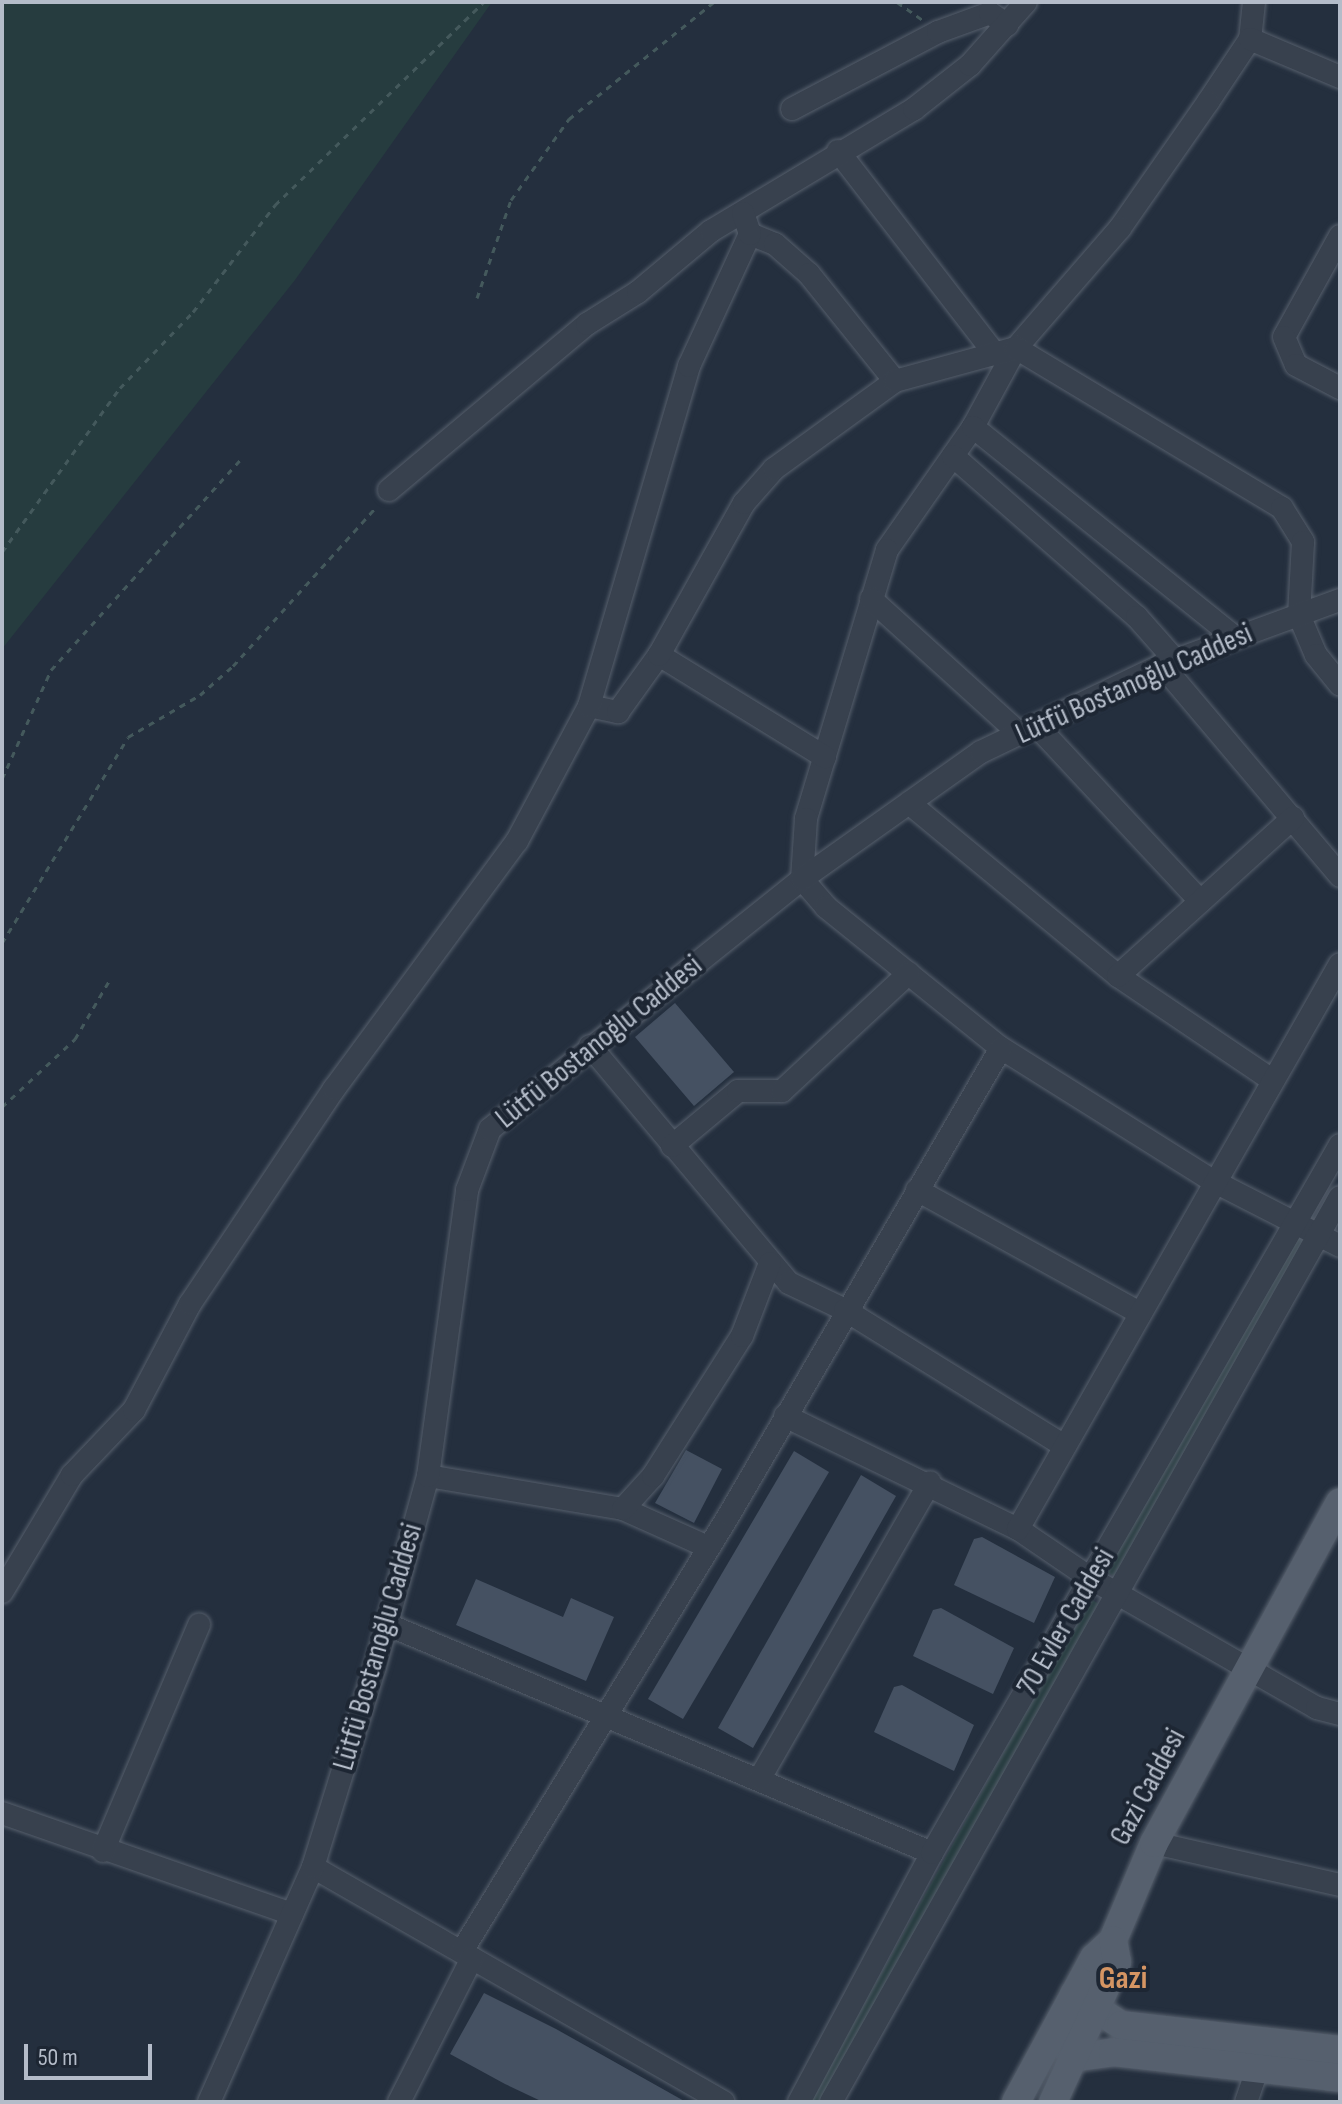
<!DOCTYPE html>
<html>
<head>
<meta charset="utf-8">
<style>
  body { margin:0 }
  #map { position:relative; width:1342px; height:2104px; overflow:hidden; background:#242f3e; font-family:"Sofia Sans Condensed",sans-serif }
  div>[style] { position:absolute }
  .green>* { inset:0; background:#263c3f }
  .building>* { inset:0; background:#455162 }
  .path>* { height:3px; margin-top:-1.5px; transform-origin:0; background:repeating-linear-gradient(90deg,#44595c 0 6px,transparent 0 12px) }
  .roads { filter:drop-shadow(0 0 2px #565f6c) drop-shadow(0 0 2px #565f6c) }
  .minor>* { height:22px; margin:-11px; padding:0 11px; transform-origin:11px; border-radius:11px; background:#38414e }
  .major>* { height:28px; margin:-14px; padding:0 14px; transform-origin:14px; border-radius:14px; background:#56606e }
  span { translate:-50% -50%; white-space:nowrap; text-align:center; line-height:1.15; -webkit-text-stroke:8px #1d2633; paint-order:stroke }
  .street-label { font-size:30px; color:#b4bcc9 }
  .neighbourhood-label { font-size:32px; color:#d59563; font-weight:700 }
  .frame { position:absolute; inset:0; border:4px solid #b4bcc9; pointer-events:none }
  .scale { position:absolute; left:24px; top:2044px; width:128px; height:36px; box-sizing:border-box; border:4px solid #b4bcc9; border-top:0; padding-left:10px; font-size:24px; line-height:28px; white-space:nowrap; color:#b4bcc9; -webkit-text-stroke:6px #1d2633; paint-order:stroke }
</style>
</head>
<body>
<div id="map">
  <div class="green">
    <div style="clip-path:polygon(2px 2px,492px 2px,295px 280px,2px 649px)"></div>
    <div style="clip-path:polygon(1295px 1236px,1305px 1240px,1114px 1576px,1104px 1571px)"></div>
    <div style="clip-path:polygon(1089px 1598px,1099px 1604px,820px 2102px,810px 2102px)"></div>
  </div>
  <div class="building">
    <div style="clip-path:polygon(675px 1003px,734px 1072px,694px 1106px,635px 1037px)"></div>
    <div style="clip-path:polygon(686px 1450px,722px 1469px,694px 1523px,655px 1503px)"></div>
    <div style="clip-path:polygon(794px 1451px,829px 1472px,683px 1719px,648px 1699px)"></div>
    <div style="clip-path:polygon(861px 1475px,896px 1496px,753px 1748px,718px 1728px)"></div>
    <div style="clip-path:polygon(982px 1537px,1055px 1577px,1034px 1623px,954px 1585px,974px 1539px)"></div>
    <div style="clip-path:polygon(476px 1579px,563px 1617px,571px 1598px,614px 1617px,586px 1681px,456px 1625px)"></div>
    <div style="clip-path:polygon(941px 1608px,1014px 1648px,993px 1694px,913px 1656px,933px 1610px)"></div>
    <div style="clip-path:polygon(902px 1685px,974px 1725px,954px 1771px,874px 1732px,894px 1687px)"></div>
    <div style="clip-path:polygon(484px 1993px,556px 2029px,686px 2102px,543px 2102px,505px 2084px,450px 2054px)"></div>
  </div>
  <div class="path">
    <div style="left:897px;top:2px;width:32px;rotate:35deg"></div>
    <div style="left:477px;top:298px;width:104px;rotate:-70.9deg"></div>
    <div style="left:511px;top:200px;width:100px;rotate:-54.4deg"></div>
    <div style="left:569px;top:119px;width:186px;rotate:-38.9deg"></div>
    <div style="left:2px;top:552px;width:202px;rotate:-54.3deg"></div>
    <div style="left:120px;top:388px;width:105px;rotate:-46.2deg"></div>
    <div style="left:193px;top:312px;width:135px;rotate:-52.5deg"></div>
    <div style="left:275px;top:205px;width:291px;rotate:-44.2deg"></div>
    <div style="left:2px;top:779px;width:120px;rotate:-65.8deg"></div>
    <div style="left:51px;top:670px;width:283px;rotate:-48deg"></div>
    <div style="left:2px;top:943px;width:241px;rotate:-58.5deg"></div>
    <div style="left:128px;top:737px;width:83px;rotate:-30.3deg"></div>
    <div style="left:200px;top:695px;width:44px;rotate:-41.3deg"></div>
    <div style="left:233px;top:666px;width:215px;rotate:-48deg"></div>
    <div style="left:2px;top:1107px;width:100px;rotate:-43deg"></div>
    <div style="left:75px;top:1039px;width:67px;rotate:-59.6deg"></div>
  </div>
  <div class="roads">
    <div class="minor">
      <div style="left:1254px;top:2px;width:37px;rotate:96deg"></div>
      <div style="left:1250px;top:39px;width:76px;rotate:123.7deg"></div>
      <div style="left:1208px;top:102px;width:154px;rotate:124.9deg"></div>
      <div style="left:1120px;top:228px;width:159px;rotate:130.9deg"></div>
      <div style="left:1016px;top:348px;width:90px;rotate:118.6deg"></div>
      <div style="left:973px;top:427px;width:150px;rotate:125deg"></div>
      <div style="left:887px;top:550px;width:281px;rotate:106.8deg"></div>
      <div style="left:806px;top:819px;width:60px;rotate:93.8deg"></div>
      <div style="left:802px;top:879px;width:37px;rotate:49deg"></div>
      <div style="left:826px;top:907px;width:225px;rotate:38.9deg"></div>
      <div style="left:1001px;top:1048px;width:252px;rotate:32.1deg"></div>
      <div style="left:1215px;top:1182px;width:140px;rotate:27.1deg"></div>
      <div style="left:1250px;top:39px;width:98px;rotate:22.9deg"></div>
      <div style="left:792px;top:109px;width:165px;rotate:-27.8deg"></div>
      <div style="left:938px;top:32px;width:55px;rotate:-20.1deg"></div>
      <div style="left:990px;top:13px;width:21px;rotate:35deg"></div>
      <div style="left:838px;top:151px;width:257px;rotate:52.3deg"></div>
      <div style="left:750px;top:234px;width:27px;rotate:22deg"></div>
      <div style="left:775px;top:244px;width:45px;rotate:41.4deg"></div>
      <div style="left:809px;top:274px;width:137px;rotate:51.2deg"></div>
      <div style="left:1340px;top:236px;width:115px;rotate:119deg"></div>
      <div style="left:1284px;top:337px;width:30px;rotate:67deg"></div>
      <div style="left:1296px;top:365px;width:50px;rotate:27.6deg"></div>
      <div style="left:973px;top:427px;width:335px;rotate:38.8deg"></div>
      <div style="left:953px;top:456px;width:244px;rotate:41.2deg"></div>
      <div style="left:1137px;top:617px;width:57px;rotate:48.5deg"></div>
      <div style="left:389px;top:490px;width:258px;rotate:-40deg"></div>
      <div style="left:587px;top:324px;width:60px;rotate:-32.1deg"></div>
      <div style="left:638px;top:292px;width:95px;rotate:-39.9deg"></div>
      <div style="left:711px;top:231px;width:237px;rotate:-31deg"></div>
      <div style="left:914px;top:109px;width:71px;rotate:-38.2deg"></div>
      <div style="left:970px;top:65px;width:84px;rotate:-48.4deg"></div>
      <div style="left:871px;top:599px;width:200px;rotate:42.2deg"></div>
      <div style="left:659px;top:655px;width:195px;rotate:31.6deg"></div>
      <div style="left:1162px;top:665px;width:276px;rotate:49.8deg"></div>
      <div style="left:589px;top:706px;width:30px;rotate:12deg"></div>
      <div style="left:618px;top:712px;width:70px;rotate:-54.3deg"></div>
      <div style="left:659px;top:655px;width:174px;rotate:-60.8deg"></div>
      <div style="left:744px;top:503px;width:45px;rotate:-48.6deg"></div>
      <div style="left:774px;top:469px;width:150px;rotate:-36deg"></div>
      <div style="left:895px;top:381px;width:125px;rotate:-15.3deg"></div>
      <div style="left:1016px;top:348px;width:310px;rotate:31deg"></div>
      <div style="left:1282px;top:508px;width:40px;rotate:58deg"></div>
      <div style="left:1303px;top:542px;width:73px;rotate:93.1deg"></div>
      <div style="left:1299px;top:615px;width:43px;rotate:67deg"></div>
      <div style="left:1316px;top:655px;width:38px;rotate:51deg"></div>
      <div style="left:1036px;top:725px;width:241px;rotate:47deg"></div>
      <div style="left:909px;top:803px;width:271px;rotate:39.6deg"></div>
      <div style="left:1118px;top:976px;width:186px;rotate:34deg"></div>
      <div style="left:1118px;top:976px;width:236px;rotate:-42.1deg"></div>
      <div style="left:590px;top:1046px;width:309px;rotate:50deg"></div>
      <div style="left:789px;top:1283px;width:62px;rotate:25.7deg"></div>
      <div style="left:845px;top:1310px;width:258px;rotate:31.8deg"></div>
      <div style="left:672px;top:1146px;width:86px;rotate:-39.8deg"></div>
      <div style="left:738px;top:1091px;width:44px"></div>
      <div style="left:782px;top:1091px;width:173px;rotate:-42.9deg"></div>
      <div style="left:917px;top:1190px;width:255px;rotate:28.9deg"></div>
      <div style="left:785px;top:1416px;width:259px;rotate:25.9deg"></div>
      <div style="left:1018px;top:1529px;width:87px;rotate:34.2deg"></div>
      <div style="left:1090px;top:1578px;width:262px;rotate:29.8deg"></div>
      <div style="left:1317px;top:1708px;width:24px;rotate:15deg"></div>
      <div style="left:428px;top:1476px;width:198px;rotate:9.6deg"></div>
      <div style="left:623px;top:1509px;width:93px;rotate:24.1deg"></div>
      <div style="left:623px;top:1509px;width:45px;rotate:-47.7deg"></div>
      <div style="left:653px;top:1476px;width:166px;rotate:-57.6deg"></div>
      <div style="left:742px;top:1336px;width:78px;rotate:-69deg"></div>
      <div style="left:1018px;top:1529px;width:650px;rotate:-60.32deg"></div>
      <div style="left:2px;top:1592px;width:136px;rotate:-59.1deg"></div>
      <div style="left:72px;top:1475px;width:90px;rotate:-46.4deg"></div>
      <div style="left:134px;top:1410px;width:120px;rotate:-62.2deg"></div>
      <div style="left:190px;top:1304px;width:259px;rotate:-56.2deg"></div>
      <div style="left:334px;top:1089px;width:308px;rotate:-53.6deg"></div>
      <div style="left:517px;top:841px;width:153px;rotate:-61.9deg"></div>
      <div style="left:589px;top:706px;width:354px;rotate:-73.6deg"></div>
      <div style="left:689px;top:366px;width:145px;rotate:-65.2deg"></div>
      <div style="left:750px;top:234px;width:22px;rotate:-108deg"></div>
      <div style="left:386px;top:1624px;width:592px;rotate:22.75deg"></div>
      <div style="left:760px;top:1778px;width:341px;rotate:-60.1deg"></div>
      <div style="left:2px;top:1813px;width:307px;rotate:19.2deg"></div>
      <div style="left:1154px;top:1843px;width:191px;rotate:12.7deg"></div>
      <div style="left:103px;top:1851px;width:246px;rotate:-67deg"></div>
      <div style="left:313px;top:1867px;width:473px;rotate:29.8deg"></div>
      <div style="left:462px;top:1951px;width:511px;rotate:-58.52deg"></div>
      <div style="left:729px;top:1515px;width:540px;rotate:-59.78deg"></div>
      <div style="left:209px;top:2102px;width:257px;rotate:-66.1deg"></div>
      <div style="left:313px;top:1867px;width:209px;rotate:-72.8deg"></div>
      <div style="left:375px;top:1667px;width:198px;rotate:-74.5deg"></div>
      <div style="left:428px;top:1476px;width:289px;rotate:-82.2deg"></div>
      <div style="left:467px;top:1190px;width:65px;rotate:-69.3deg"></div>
      <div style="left:490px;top:1129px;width:400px;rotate:-38.7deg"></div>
      <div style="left:802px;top:879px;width:219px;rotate:-35.4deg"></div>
      <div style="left:981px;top:752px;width:201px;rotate:-25.7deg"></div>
      <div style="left:1162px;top:665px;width:189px;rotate:-20.1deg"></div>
      <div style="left:399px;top:2102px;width:161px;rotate:-63.1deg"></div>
      <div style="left:799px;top:2102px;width:282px;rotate:-61.9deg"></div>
      <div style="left:932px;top:1853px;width:817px;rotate:-60.05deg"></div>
      <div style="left:831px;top:2102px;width:1038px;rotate:-60.65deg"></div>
      <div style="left:1246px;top:2102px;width:36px;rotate:-71deg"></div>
    </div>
    <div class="major">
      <div style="left:1074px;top:1994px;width:56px;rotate:33.4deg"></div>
      <div style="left:1121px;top:2025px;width:220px;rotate:6.5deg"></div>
      <div style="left:1052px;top:2038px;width:33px;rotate:35deg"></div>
      <div style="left:1079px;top:2057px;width:34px;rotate:-8deg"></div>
      <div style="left:1113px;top:2052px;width:228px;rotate:6.5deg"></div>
      <div style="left:1016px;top:2102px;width:164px;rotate:-61.6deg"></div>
      <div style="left:1094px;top:1958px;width:26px;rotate:-43deg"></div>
      <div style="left:1113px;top:1940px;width:105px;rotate:-67.1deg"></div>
      <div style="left:1154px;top:1843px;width:388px;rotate:-61.4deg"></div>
      <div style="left:1053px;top:2102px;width:154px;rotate:-65.4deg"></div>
      <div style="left:1117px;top:1962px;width:22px;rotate:-100deg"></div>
    </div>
  </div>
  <div class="street-label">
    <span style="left:1134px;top:684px;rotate:-24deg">Lütfü Bostanoğlu Caddesi</span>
    <span style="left:599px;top:1042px;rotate:-39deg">Lütfü Bostanoğlu Caddesi</span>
    <span style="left:1066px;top:1622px;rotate:-60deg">70 Evler Caddesi</span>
    <span style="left:378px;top:1647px;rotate:-74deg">Lütfü Bostanoğlu Caddesi</span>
    <span style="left:1148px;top:1787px;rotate:-62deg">Gazi Caddesi</span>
  </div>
  <div class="neighbourhood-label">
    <span style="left:1123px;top:1979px">Gazi</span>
  </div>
  <div class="frame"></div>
  <div class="scale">50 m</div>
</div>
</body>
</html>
